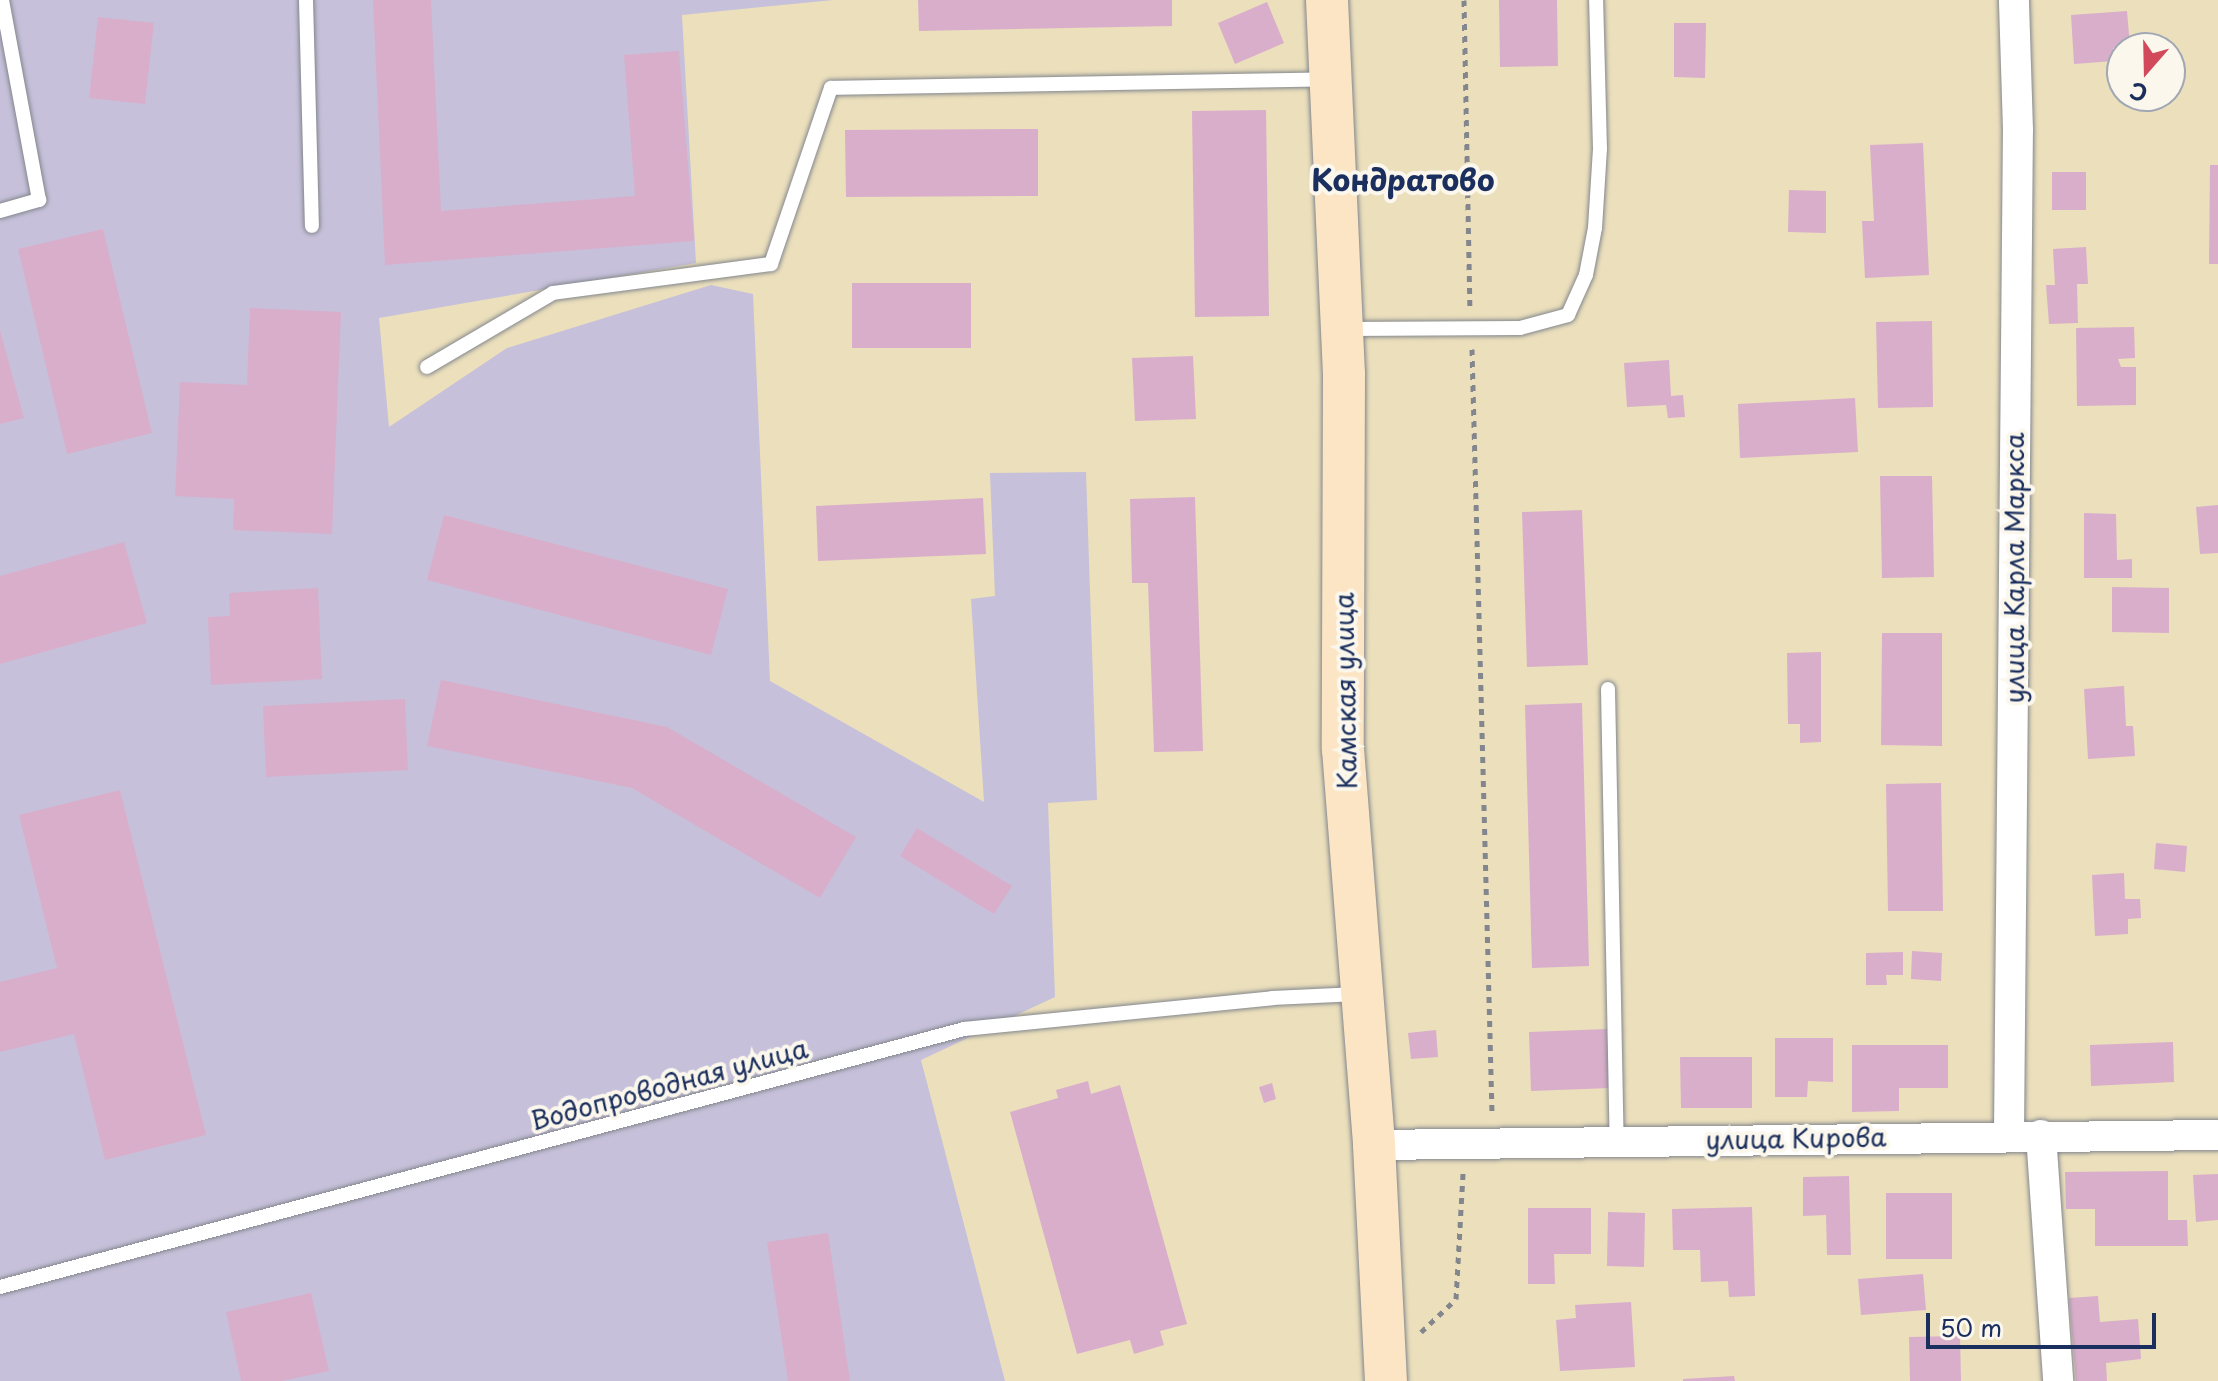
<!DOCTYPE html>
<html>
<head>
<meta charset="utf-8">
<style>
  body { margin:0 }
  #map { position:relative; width:2218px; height:1381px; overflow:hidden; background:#ebdfbc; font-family:"Playpen Sans",sans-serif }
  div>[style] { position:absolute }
  .industrial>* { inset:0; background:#c6c0da }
  .building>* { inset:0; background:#d9aecb }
  .path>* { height:5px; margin-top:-2.5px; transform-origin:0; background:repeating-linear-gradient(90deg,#83878d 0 6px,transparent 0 12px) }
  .roads { filter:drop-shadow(0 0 2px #83878d) drop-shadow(0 0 2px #83878d) }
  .lane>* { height:14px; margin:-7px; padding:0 7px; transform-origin:7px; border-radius:7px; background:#fff }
  .street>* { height:30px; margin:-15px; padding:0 15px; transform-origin:15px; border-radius:15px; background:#fff }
  .secondary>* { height:42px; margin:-21px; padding:0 21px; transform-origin:21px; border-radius:21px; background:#fce5c4 }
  span { translate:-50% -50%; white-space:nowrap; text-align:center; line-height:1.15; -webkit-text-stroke:8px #fbf7ec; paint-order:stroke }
  .street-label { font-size:26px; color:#1b2f5e }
  .quarter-label { font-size:30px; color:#1b2f5e; font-weight:700 }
  .north { position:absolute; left:2106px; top:32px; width:80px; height:80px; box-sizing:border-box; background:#fbf7ec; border:2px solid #a1a7b3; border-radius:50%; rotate:200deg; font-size:22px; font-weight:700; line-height:32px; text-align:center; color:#1b2f5e }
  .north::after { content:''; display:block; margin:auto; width:28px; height:36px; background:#d1495b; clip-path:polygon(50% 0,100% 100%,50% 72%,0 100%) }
  .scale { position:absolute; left:1926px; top:1313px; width:230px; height:36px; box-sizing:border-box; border:4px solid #1b2f5e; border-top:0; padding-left:10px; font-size:24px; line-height:28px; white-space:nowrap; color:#1b2f5e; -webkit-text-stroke:6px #fbf7ec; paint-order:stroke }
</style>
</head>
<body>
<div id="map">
  <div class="industrial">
    <div style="clip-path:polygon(0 0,833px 0,682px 15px,696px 263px,379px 318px,389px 427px,507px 348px,711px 285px,753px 294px,770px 681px,984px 802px,971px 599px,995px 596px,990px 473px,1086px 472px,1097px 800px,1048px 803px,1055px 997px,921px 1060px,1005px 1381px,0 1381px)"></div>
  </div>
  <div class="building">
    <div style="clip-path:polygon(373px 0,431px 0,441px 211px,635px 196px,624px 55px,679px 51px,694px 241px,385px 265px)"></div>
    <div style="clip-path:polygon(918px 0,1172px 0,1172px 26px,919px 31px)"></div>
    <div style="clip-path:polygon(1499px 0,1557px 0,1558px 66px,1500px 67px)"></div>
    <div style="clip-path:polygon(1267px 2px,1284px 43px,1235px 64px,1218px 23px)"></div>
    <div style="clip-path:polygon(2127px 11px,2130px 46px,2113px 48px,2114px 61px,2074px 64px,2071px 15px)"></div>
    <div style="clip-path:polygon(98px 17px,154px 23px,145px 104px,89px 98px)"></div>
    <div style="clip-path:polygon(1674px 23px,1706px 23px,1705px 78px,1674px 77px)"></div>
    <div style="clip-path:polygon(1266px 110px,1269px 316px,1195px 317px,1192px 111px)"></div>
    <div style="clip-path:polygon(1038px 129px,1038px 196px,846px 197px,845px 130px)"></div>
    <div style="clip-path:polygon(1923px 143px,1929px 275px,1865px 278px,1862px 221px,1874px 221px,1870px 145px)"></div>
    <div style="clip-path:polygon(2210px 165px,2218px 165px,2218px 264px,2209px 264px)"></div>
    <div style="clip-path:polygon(2052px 172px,2086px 172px,2086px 210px,2052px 210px)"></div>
    <div style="clip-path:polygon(1789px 190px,1826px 191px,1826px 233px,1788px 232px)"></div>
    <div style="clip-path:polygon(103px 229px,152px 433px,67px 454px,18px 249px)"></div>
    <div style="clip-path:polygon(2086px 247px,2088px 284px,2077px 284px,2078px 323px,2049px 324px,2046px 285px,2055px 285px,2053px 249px)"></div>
    <div style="clip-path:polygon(852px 283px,971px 283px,971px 348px,852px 348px)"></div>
    <div style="clip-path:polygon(250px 308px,341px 312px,332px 534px,233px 530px,234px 499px,175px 496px,180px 382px,247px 385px)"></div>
    <div style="clip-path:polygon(1932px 321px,1933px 407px,1878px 408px,1876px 322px)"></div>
    <div style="clip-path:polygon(2134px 327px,2135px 358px,2118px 359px,2121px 367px,2136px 367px,2136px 405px,2077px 406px,2076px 328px)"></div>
    <div style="clip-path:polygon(0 330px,24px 418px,0 424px)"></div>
    <div style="clip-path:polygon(1193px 356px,1196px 419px,1135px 421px,1132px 358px)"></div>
    <div style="clip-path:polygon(1669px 360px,1671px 396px,1683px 395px,1685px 417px,1668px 418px,1666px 405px,1627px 407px,1624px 363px)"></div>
    <div style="clip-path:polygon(1855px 398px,1858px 452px,1740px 458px,1738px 404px)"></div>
    <div style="clip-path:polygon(1880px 476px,1932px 476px,1934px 577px,1882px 578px)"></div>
    <div style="clip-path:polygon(1195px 497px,1203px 751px,1154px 752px,1148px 583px,1132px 583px,1130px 499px)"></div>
    <div style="clip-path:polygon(983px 498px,986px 554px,818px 561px,816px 506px)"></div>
    <div style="clip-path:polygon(2218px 505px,2218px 553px,2200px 554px,2196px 507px)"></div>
    <div style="clip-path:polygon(1582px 510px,1588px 665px,1527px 667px,1522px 512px)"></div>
    <div style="clip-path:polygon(2084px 513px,2116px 514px,2117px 560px,2132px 559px,2132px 578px,2084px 578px)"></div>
    <div style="clip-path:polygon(444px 515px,728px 589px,711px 655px,427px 580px)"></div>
    <div style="clip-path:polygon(124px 542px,147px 623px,0 664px,0 576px)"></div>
    <div style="clip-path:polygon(2112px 587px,2169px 588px,2169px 633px,2112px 632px)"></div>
    <div style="clip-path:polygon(318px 588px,322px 679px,211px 685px,208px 617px,230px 616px,229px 593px)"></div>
    <div style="clip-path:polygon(1882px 633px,1942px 633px,1942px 746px,1881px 745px)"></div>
    <div style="clip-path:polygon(1821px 652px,1821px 742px,1800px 743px,1800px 724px,1788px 724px,1787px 653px)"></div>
    <div style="clip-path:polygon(441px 680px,667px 727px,856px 837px,820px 898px,632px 788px,427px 746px)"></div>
    <div style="clip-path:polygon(2124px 686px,2126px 726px,2133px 726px,2135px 756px,2088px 759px,2084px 689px)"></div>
    <div style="clip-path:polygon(405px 699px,408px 770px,266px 777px,263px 706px)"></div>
    <div style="clip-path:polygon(1582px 703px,1589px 966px,1532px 968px,1525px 705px)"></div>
    <div style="clip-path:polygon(1941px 783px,1943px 911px,1888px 911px,1886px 784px)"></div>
    <div style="clip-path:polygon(120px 790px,206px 1135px,105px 1160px,74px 1034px,0 1052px,0 982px,57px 968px,19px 815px)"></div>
    <div style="clip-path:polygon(917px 828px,1012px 886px,994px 914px,900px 856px)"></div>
    <div style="clip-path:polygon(2156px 843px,2187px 846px,2185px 872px,2154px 869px)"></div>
    <div style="clip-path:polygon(2124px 873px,2125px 899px,2140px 899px,2141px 918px,2128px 919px,2128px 934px,2095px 936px,2092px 875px)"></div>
    <div style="clip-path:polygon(1912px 951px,1942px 953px,1941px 981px,1911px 979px)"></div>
    <div style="clip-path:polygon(1903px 952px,1903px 975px,1886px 975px,1887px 985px,1866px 985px,1866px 953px)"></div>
    <div style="clip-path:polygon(1607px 1029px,1610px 1088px,1531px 1091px,1529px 1032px)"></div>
    <div style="clip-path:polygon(1436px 1030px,1438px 1057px,1411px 1059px,1408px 1033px)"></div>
    <div style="clip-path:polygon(1775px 1038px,1833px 1038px,1833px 1082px,1808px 1081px,1807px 1097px,1775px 1097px)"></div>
    <div style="clip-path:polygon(2173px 1042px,2174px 1082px,2091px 1086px,2090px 1045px)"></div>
    <div style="clip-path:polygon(1852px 1045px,1948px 1045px,1948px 1088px,1899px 1088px,1899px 1111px,1852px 1112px)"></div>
    <div style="clip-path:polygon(1680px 1057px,1752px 1057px,1752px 1108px,1681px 1108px)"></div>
    <div style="clip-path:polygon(1088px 1081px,1091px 1094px,1120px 1085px,1187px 1324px,1160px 1331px,1164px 1345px,1134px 1354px,1130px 1340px,1077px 1354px,1010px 1112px,1058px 1098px,1056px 1090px)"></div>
    <div style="clip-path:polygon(1272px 1083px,1276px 1099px,1264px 1103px,1259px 1087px)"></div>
    <div style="clip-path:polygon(2168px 1171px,2168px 1220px,2187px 1220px,2188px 1246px,2095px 1246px,2095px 1209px,2066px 1209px,2065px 1172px)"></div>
    <div style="clip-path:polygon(2218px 1174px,2218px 1220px,2196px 1222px,2193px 1175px)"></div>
    <div style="clip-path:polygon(1849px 1176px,1851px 1255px,1827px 1255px,1826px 1215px,1803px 1216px,1803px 1177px)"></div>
    <div style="clip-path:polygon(1886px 1193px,1952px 1193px,1952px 1259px,1886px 1259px)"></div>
    <div style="clip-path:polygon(1752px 1207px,1755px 1296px,1729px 1297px,1728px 1281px,1701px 1282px,1700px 1250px,1673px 1250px,1672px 1209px)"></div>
    <div style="clip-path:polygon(1528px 1208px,1591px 1208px,1591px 1254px,1554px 1254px,1555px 1284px,1528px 1284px)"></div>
    <div style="clip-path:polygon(1608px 1212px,1645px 1213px,1644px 1267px,1607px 1266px)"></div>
    <div style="clip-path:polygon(828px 1233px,850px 1381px,788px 1381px,767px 1242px)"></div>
    <div style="clip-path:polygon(1923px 1274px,1926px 1310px,1861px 1315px,1858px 1279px)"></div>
    <div style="clip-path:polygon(311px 1293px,329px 1371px,282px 1381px,241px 1381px,226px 1312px)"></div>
    <div style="clip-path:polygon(2098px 1296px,2100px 1322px,2138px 1319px,2141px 1359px,2106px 1363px,2107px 1381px,2076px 1381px,2069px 1298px)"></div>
    <div style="clip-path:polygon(1631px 1302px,1635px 1367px,1560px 1371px,1556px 1320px,1576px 1318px,1575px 1305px)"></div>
    <div style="clip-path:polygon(1960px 1336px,1961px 1381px,1910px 1381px,1909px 1337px)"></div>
    <div style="clip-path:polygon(1734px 1376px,1735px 1381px,1683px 1381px,1683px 1379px)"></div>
  </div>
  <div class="path">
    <div style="left:1464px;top:0;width:307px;rotate:88.9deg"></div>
    <div style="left:1472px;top:349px;width:766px;rotate:88.5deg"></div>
    <div style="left:1421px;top:1332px;width:48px;rotate:-43.3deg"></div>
    <div style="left:1456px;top:1299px;width:126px;rotate:-86.8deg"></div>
  </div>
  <div class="roads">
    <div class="lane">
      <div style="left:306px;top:0;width:226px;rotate:88.5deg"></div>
      <div style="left:0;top:211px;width:41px;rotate:-15.8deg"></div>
      <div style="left:39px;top:200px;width:203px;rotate:-100.5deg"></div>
      <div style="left:1346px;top:329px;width:174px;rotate:-0.3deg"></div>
      <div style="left:1520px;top:328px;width:50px;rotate:-15.2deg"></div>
      <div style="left:1568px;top:315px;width:44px;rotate:-65.8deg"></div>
      <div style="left:1586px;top:275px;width:48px;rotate:-79.2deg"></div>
      <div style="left:1595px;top:228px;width:79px;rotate:-86.4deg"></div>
      <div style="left:1600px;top:149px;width:149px;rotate:-91.5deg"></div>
      <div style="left:427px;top:367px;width:146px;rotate:-30.4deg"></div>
      <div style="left:553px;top:293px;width:220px;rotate:-7.6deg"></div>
      <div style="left:771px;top:264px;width:186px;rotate:-71.2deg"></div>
      <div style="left:831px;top:88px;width:495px;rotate:-1deg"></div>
      <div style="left:1608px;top:689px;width:452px;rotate:88.9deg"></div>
      <div style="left:0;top:1287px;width:998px;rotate:-14.98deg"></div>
      <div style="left:964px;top:1029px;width:310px;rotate:-5.7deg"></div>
      <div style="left:1272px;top:998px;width:86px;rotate:-2.7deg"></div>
    </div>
    <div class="street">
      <div style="left:2009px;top:1135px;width:1005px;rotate:-89.49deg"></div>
      <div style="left:2018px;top:130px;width:130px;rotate:-91.8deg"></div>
      <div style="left:2041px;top:1135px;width:247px;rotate:86deg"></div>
      <div style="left:1374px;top:1145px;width:844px;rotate:-0.68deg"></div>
    </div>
    <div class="secondary">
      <div style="left:1327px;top:0;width:374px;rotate:87.4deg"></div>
      <div style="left:1344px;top:374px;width:375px;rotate:90.2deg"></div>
      <div style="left:1343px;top:749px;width:397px;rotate:85.5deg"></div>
      <div style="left:1374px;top:1145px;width:236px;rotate:87.1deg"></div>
    </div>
  </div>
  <div class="street-label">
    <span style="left:2014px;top:568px;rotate:-90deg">улица Карла Маркса</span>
    <span style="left:1345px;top:691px;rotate:-91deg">Камская улица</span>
    <span style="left:669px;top:1084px;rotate:-15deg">Водопроводная улица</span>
    <span style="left:1796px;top:1138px;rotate:-1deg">улица Кирова</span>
  </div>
  <div class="quarter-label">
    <span style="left:1403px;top:179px">Кондратово</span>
  </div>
  <div class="north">С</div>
  <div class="scale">50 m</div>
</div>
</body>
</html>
